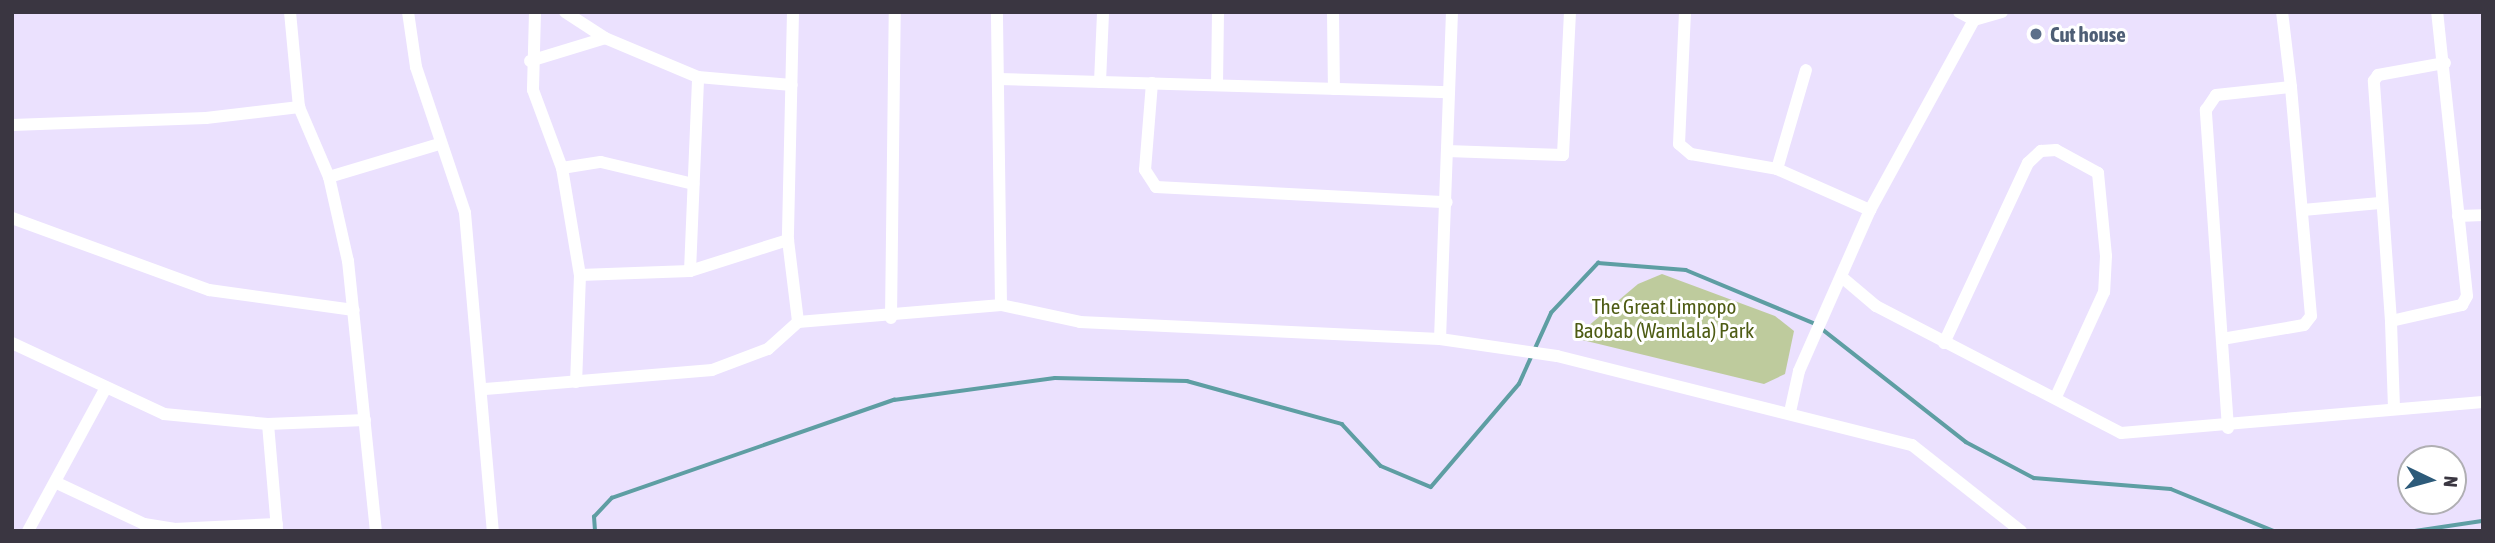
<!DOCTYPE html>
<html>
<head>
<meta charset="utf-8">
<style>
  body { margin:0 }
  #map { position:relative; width:2495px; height:543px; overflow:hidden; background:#ebe1fe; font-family:"Asap Condensed",sans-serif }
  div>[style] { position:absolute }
  .green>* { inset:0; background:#becb9d }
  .stream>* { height:3.5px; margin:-1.75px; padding:0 1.75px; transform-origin:1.75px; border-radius:1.75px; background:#5e9ea3 }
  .minor>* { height:12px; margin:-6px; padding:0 6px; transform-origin:6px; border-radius:6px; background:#fff }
  .dots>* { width:19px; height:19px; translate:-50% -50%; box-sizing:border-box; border:4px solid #fff; border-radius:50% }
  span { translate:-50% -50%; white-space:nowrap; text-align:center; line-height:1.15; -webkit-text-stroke:6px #fff; paint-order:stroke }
  .service-label { font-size:21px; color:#4e5e75; font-weight:700 }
  .left { translate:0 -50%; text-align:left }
  .park-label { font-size:21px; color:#4e5c14 }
  .frame { position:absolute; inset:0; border:14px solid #3a3641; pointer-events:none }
  .north { position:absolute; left:2397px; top:445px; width:70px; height:70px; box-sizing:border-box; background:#fff; border:2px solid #b0afb3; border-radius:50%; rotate:95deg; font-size:19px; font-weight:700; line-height:28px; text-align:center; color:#3a3641 }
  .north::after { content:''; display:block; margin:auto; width:24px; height:32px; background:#2d5b7a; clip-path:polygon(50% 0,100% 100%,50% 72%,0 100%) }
</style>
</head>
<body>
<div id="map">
  <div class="green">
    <div style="clip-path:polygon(1662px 274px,1775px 316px,1794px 331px,1785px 374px,1764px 384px,1574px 338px,1638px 284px)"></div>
  </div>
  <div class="stream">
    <div style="left:1822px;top:329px;width:183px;rotate:38.1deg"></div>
    <div style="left:1966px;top:442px;width:77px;rotate:27.9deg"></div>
    <div style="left:2034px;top:478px;width:137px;rotate:4.6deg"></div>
    <div style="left:2171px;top:489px;width:111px;rotate:22.2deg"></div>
    <div style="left:595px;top:531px;width:14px;rotate:-94deg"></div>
    <div style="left:594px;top:517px;width:26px;rotate:-47deg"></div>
    <div style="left:612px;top:498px;width:299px;rotate:-19.2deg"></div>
    <div style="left:894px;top:400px;width:162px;rotate:-7.8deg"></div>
    <div style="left:1055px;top:378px;width:132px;rotate:1.3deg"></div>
    <div style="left:1187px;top:381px;width:161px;rotate:15.5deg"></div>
    <div style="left:1342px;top:424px;width:57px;rotate:47.1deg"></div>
    <div style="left:1381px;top:466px;width:54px;rotate:22.8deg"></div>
    <div style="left:1431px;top:487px;width:135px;rotate:-49.5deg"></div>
    <div style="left:1519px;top:384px;width:78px;rotate:-65.7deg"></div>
    <div style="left:1551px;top:313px;width:69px;rotate:-46.8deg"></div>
    <div style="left:1598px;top:263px;width:88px;rotate:4.5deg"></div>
    <div style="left:1686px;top:270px;width:141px;rotate:22.6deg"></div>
    <div style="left:2415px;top:531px;width:69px;rotate:-8.4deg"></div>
  </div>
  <div class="minor">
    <div style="left:290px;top:12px;width:95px;rotate:84.6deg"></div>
    <div style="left:299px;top:107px;width:76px;rotate:66.8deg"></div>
    <div style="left:329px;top:177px;width:86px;rotate:77.3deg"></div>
    <div style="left:348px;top:261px;width:271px;rotate:84.1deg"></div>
    <div style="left:408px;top:12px;width:56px;rotate:81.7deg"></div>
    <div style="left:416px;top:67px;width:154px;rotate:71.4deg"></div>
    <div style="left:465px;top:213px;width:319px;rotate:85deg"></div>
    <div style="left:535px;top:12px;width:78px;rotate:91.5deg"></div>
    <div style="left:533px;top:90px;width:83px;rotate:69.6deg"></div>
    <div style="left:562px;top:168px;width:109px;rotate:80.5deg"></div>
    <div style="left:580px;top:275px;width:107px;rotate:92.1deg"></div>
    <div style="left:565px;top:12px;width:48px;rotate:33deg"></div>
    <div style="left:605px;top:38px;width:101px;rotate:22.8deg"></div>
    <div style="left:698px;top:77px;width:94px;rotate:4.9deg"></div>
    <div style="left:793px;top:12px;width:228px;rotate:91.3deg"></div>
    <div style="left:788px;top:240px;width:83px;rotate:83deg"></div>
    <div style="left:1333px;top:12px;width:77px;rotate:89.3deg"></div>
    <div style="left:1685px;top:12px;width:132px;rotate:92.6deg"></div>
    <div style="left:1679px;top:144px;width:16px;rotate:40deg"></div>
    <div style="left:1691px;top:154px;width:87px;rotate:9.9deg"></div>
    <div style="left:1777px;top:169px;width:102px;rotate:23.8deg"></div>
    <div style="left:1959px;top:12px;width:17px;rotate:28deg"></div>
    <div style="left:1974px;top:20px;width:29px;rotate:-16deg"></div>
    <div style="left:530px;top:61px;width:78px;rotate:-17deg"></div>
    <div style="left:999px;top:79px;width:450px;rotate:1.7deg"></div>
    <div style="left:1100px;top:82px;width:70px;rotate:-87.5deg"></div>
    <div style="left:1152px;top:83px;width:87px;rotate:94.6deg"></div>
    <div style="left:1145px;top:170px;width:20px;rotate:57deg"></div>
    <div style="left:1156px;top:187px;width:291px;rotate:3deg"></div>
    <div style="left:1217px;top:85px;width:73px;rotate:-89.2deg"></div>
    <div style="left:12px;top:125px;width:194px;rotate:-2.1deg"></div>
    <div style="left:206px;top:118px;width:94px;rotate:-6.7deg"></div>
    <div style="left:1447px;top:151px;width:116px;rotate:2deg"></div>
    <div style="left:1563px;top:155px;width:143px;rotate:-87.2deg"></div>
    <div style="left:562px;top:168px;width:39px;rotate:-9deg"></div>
    <div style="left:601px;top:162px;width:95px;rotate:13.4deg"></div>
    <div style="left:1777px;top:169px;width:103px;rotate:-73.7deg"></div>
    <div style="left:329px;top:177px;width:115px;rotate:-16.7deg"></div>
    <div style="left:2303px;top:210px;width:77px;rotate:-5.2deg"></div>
    <div style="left:2458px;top:216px;width:25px;rotate:-2deg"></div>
    <div style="left:12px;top:218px;width:210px;rotate:20.1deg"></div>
    <div style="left:209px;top:290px;width:146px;rotate:7.9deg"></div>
    <div style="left:690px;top:271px;width:194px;rotate:-87.6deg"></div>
    <div style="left:580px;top:275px;width:110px;rotate:-2.1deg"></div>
    <div style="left:690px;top:271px;width:103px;rotate:-17.6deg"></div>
    <div style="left:1844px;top:279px;width:42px;rotate:40.2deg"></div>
    <div style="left:1876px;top:306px;width:276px;rotate:27.4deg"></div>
    <div style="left:2121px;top:433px;width:363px;rotate:-4.9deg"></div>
    <div style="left:1001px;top:305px;width:81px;rotate:12.1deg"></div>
    <div style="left:1080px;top:322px;width:360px;rotate:2.7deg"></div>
    <div style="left:1440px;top:339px;width:118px;rotate:8.3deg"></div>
    <div style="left:1557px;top:356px;width:366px;rotate:14.1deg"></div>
    <div style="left:1912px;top:445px;width:139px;rotate:38.3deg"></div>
    <div style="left:891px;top:318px;width:306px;rotate:-89.3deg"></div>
    <div style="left:2391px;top:321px;width:241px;rotate:-94.1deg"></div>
    <div style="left:2374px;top:81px;width:7px;rotate:-56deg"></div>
    <div style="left:2378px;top:75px;width:68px;rotate:-10.2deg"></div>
    <div style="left:1440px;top:339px;width:327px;rotate:-87.9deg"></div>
    <div style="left:2222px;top:339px;width:83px;rotate:-9.7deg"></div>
    <div style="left:2304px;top:325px;width:11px;rotate:-52deg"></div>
    <div style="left:2311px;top:316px;width:230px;rotate:-95deg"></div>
    <div style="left:12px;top:343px;width:168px;rotate:25deg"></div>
    <div style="left:164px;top:414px;width:104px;rotate:5.5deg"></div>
    <div style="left:268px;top:424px;width:97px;rotate:-2.4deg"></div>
    <div style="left:1944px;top:343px;width:199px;rotate:-65deg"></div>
    <div style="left:2028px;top:163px;width:18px;rotate:-43deg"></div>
    <div style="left:2041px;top:151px;width:15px;rotate:-4deg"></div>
    <div style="left:2056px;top:150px;width:48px;rotate:28.7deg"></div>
    <div style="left:2098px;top:173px;width:83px;rotate:84.5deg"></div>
    <div style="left:2106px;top:256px;width:36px;rotate:93deg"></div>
    <div style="left:2104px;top:292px;width:115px;rotate:114.6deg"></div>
    <div style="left:485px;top:389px;width:228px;rotate:-4.8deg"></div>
    <div style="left:712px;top:370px;width:60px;rotate:-20.6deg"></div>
    <div style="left:768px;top:349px;width:40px;rotate:-42deg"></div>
    <div style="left:798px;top:322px;width:204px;rotate:-4.8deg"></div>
    <div style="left:1001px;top:305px;width:293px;rotate:-90.8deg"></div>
    <div style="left:2394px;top:408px;width:87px;rotate:-92deg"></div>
    <div style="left:2391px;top:321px;width:73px;rotate:-12.7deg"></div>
    <div style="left:2462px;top:305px;width:10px;rotate:-61deg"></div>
    <div style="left:2467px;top:296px;width:286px;rotate:-96deg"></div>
    <div style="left:1790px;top:412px;width:42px;rotate:-77.6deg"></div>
    <div style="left:1799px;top:371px;width:176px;rotate:-66.2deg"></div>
    <div style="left:1870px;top:210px;width:217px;rotate:-61.3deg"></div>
    <div style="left:268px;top:424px;width:106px;rotate:85.1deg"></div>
    <div style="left:2228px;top:428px;width:319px;rotate:-94deg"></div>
    <div style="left:2206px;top:110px;width:18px;rotate:-56deg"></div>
    <div style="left:2216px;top:95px;width:75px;rotate:-6.1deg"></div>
    <div style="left:2291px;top:87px;width:76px;rotate:-96.8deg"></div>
    <div style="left:57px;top:483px;width:96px;rotate:25.2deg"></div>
    <div style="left:144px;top:524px;width:30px;rotate:9deg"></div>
    <div style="left:174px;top:529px;width:103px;rotate:-2.8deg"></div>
    <div style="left:28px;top:531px;width:159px;rotate:-61.5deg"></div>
  </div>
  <div class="dots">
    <div style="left:2036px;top:34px;background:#5c6f8a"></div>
  </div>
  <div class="service-label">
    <span class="left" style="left:2050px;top:34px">Cut house</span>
  </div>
  <div class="park-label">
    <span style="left:1664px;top:318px">The Great Limpopo<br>Baobab (Wamlala) Park</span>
  </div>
  <div class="frame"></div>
  <div class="north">N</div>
</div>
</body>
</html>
